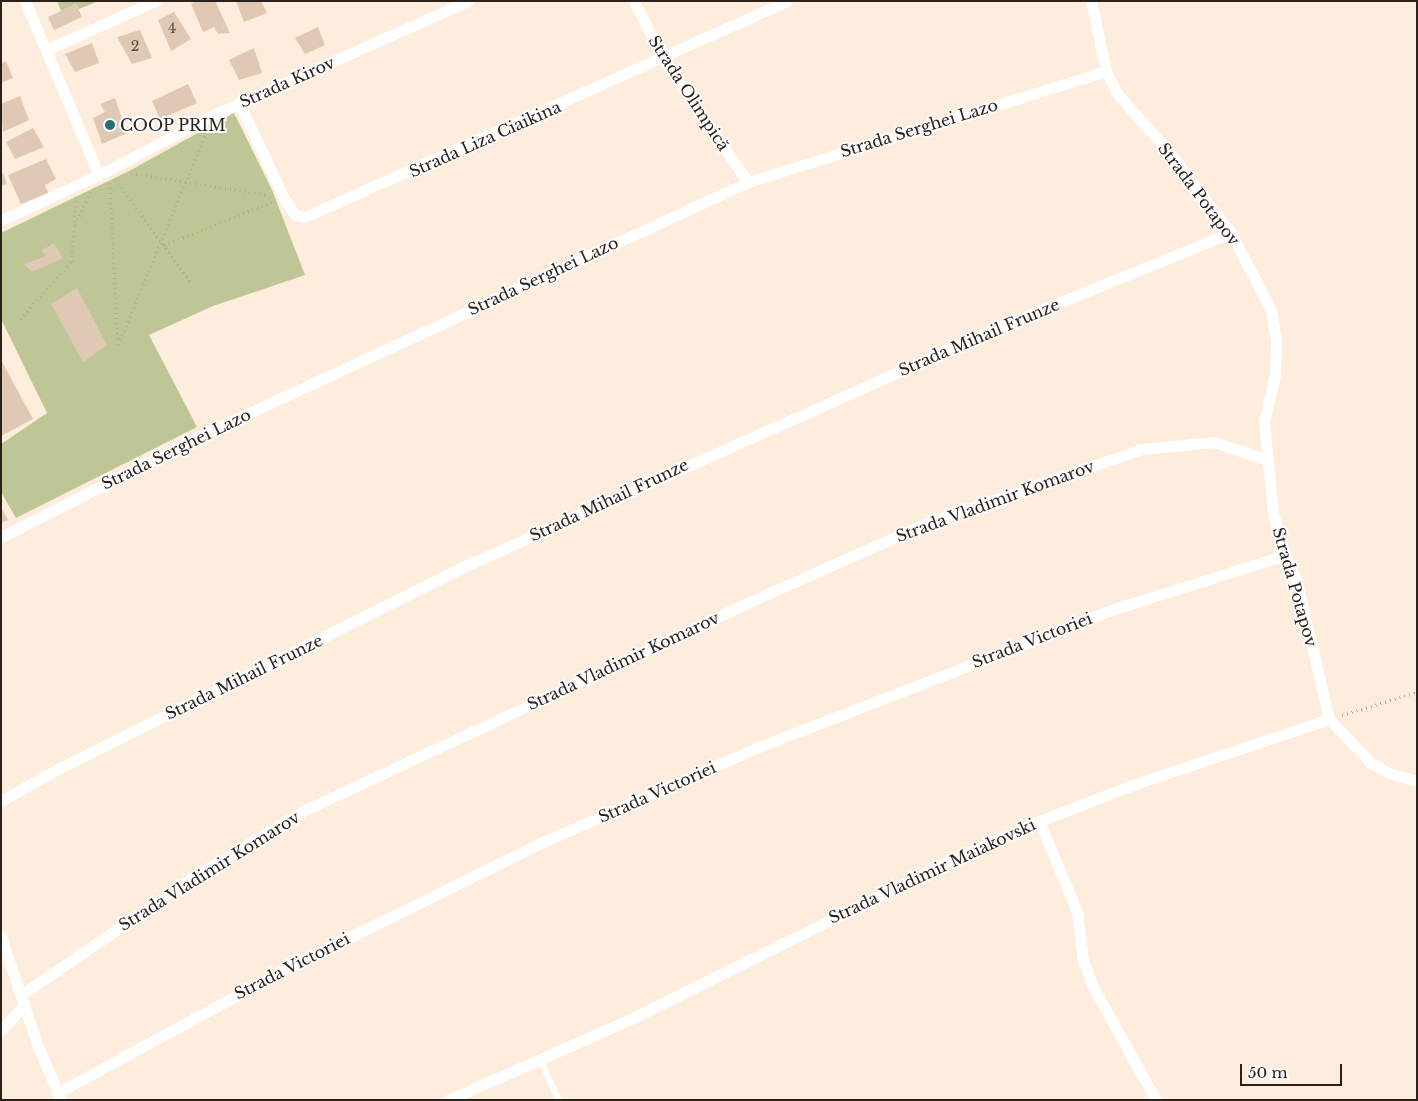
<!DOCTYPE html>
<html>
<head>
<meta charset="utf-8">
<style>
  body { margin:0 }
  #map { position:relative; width:1418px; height:1101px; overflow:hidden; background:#feecdc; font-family:"Libre Baskerville",serif }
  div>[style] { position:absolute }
  .green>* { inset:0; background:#bec696 }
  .building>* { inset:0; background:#dfc9b5 }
  .path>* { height:2.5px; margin-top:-1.25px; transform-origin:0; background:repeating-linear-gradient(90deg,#b7a89b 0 1px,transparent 0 5px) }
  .lane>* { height:5.5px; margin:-2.75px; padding:0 2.75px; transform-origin:2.75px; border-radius:2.75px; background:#fff }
  .street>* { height:11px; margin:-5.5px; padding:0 5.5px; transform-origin:5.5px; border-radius:5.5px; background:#fff }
  .dots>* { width:14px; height:14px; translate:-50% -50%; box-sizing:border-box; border:2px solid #fcfcfc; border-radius:50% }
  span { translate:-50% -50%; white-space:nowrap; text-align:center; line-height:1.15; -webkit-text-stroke:4px #fcfcfc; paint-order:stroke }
  .number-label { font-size:14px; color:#564b41 }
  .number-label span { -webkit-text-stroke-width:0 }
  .street-label { font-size:16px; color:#29211a }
  .poi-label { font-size:16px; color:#29211a }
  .left { translate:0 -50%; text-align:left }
  .frame { position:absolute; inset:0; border:2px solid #29211a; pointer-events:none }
  .scale { position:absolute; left:1240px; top:1064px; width:102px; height:22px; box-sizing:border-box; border:2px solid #29211a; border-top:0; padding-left:6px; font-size:15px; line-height:18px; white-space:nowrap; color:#29211a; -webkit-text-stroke:4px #fcfcfc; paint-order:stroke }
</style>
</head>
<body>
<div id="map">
  <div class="green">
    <div style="clip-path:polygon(57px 1px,99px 1px,79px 9px,76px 4px,61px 11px)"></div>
    <div style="clip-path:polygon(234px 113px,272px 190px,305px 275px,213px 306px,149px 335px,197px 427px,16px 518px,1px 492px,1px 444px,47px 413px,1px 319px,1px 233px,129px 171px)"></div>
  </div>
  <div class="building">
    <div style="clip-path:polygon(196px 1px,215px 1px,230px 33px,218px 34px,214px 27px,203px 32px,191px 4px)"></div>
    <div style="clip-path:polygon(236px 1px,261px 1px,267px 13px,244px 22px)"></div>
    <div style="clip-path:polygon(76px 4px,82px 17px,54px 30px,48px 17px)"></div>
    <div style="clip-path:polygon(174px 12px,191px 39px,171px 51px,158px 20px)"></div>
    <div style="clip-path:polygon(318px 27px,325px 45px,305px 54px,295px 38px)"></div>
    <div style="clip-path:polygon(140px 30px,152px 58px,132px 64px,117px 37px)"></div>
    <div style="clip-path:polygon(92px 43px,99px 63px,75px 72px,65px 54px)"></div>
    <div style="clip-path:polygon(254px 48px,262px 73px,239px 80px,229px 60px)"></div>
    <div style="clip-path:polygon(6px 61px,13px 78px,1px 83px,1px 64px)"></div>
    <div style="clip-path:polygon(188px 84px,197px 103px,160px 119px,152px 101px)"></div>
    <div style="clip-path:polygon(20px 96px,29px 120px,3px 132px,1px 104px)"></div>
    <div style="clip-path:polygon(115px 98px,127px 133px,102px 144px,93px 118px,105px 112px,100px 104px)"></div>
    <div style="clip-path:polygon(33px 128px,44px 147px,15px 159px,6px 142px)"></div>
    <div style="clip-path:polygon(46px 159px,56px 179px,45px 185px,48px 193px,21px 204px,8px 175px)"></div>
    <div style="clip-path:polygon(3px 173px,7px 184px,1px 186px,1px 174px)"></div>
    <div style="clip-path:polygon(54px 243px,63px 258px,32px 272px,24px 264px,46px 256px,41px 251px)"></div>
    <div style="clip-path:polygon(77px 288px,107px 345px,83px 362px,51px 304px)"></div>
    <div style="clip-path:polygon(1px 360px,33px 419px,1px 436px)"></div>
    <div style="clip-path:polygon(1px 508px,8px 520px,1px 523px)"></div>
  </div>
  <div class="path">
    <div style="left:131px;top:173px;width:139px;rotate:9.1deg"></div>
    <div style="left:116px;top:179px;width:130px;rotate:54.1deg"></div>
    <div style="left:110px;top:183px;width:160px;rotate:87.1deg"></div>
    <div style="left:75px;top:225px;width:38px;rotate:-65deg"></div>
    <div style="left:164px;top:245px;width:116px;rotate:-21.7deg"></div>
    <div style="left:20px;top:319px;width:76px;rotate:-48.2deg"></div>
    <div style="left:71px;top:262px;width:62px;rotate:-85.4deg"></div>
    <div style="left:118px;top:345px;width:230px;rotate:-67.5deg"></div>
    <div style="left:1342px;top:715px;width:78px;rotate:-17deg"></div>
  </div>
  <div class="lane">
    <div style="left:541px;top:1060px;width:44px;rotate:65.8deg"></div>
  </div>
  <div class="street">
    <div style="left:25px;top:1px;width:189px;rotate:67deg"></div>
    <div style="left:634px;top:1px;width:65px;rotate:63.4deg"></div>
    <div style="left:663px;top:59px;width:150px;rotate:55.4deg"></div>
    <div style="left:1091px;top:1px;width:72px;rotate:77.9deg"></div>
    <div style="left:1106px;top:71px;width:28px;rotate:63deg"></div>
    <div style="left:1119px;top:96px;width:76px;rotate:48.2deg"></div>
    <div style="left:1170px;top:153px;width:101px;rotate:52.7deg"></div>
    <div style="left:1231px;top:233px;width:87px;rotate:62.5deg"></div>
    <div style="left:1271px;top:310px;width:30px;rotate:81deg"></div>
    <div style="left:1276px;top:340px;width:35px;rotate:92deg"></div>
    <div style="left:1275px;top:375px;width:48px;rotate:103.2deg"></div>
    <div style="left:1264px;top:422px;width:91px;rotate:84.4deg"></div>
    <div style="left:1273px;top:513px;width:44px;rotate:74.1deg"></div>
    <div style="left:1285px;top:555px;width:30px;rotate:66deg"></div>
    <div style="left:1297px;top:582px;width:141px;rotate:76.9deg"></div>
    <div style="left:1329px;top:719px;width:61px;rotate:46.3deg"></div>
    <div style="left:1371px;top:763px;width:20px;rotate:30deg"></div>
    <div style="left:1388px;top:773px;width:30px;rotate:15deg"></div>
    <div style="left:46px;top:50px;width:120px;rotate:-24.2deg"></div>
    <div style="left:239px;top:103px;width:105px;rotate:64.7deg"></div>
    <div style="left:284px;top:198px;width:20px;rotate:57deg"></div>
    <div style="left:295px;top:215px;width:10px;rotate:11deg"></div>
    <div style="left:305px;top:217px;width:528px;rotate:-24.14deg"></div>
    <div style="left:1px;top:220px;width:108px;rotate:-24.7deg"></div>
    <div style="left:99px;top:175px;width:129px;rotate:-27.8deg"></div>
    <div style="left:213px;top:115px;width:279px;rotate:-24.1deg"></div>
    <div style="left:1px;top:537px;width:234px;rotate:-26.9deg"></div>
    <div style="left:210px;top:431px;width:593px;rotate:-24.84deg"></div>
    <div style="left:748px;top:182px;width:375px;rotate:-17.2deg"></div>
    <div style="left:1px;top:801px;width:63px;rotate:-29.4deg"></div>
    <div style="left:56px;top:770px;width:465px;rotate:-26.5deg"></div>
    <div style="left:472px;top:563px;width:572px;rotate:-24.15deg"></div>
    <div style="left:994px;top:329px;width:256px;rotate:-22.1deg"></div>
    <div style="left:1039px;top:821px;width:99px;rotate:67.3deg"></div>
    <div style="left:1077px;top:912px;width:48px;rotate:82.9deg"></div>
    <div style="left:1083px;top:960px;width:29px;rotate:70deg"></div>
    <div style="left:1093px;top:987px;width:129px;rotate:60.9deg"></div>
    <div style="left:1px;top:937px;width:113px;rotate:71.4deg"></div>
    <div style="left:37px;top:1044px;width:61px;rotate:66.8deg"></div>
    <div style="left:21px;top:995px;width:207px;rotate:-34.4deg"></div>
    <div style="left:192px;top:878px;width:130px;rotate:-31.1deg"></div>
    <div style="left:303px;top:811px;width:480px;rotate:-25.1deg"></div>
    <div style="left:738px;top:607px;width:209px;rotate:-24deg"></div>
    <div style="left:929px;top:522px;width:225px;rotate:-18.9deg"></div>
    <div style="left:1142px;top:449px;width:72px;rotate:-5.6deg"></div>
    <div style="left:1214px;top:442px;width:56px;rotate:18.8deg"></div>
    <div style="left:1px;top:1030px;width:34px;rotate:-47deg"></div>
    <div style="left:57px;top:1093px;width:268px;rotate:-28.5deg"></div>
    <div style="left:293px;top:965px;width:279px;rotate:-26.2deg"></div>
    <div style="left:543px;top:842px;width:233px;rotate:-23.8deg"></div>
    <div style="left:756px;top:748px;width:381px;rotate:-21.2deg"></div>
    <div style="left:1111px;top:610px;width:182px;rotate:-17.5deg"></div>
    <div style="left:448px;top:1100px;width:205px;rotate:-23.9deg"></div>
    <div style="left:635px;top:1017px;width:353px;rotate:-26.4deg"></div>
    <div style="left:951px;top:860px;width:96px;rotate:-23.9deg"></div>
    <div style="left:1039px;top:821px;width:106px;rotate:-21deg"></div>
    <div style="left:1138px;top:783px;width:201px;rotate:-18.5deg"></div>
  </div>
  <div class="dots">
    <div style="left:110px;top:125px;background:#256f77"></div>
  </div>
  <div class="number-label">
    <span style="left:172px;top:28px">4</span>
    <span style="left:135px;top:46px">2</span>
  </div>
  <div class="street-label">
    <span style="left:287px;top:82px;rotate:-24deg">Strada Kirov</span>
    <span style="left:689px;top:93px;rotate:57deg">Strada Olimpică</span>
    <span style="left:919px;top:128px;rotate:-17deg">Strada Serghei Lazo</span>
    <span style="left:485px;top:139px;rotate:-24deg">Strada Liza Ciaikina</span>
    <span style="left:1199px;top:194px;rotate:53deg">Strada Potapov</span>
    <span style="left:543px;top:276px;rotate:-25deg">Strada Serghei Lazo</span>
    <span style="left:979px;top:337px;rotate:-23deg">Strada Mihail Frunze</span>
    <span style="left:176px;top:449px;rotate:-26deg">Strada Serghei Lazo</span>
    <span style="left:609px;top:500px;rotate:-25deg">Strada Mihail Frunze</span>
    <span style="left:995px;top:501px;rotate:-20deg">Strada Vladimir Komarov</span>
    <span style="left:1295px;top:587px;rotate:74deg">Strada Potapov</span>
    <span style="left:1032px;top:640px;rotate:-21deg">Strada Victoriei</span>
    <span style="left:623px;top:661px;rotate:-25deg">Strada Vladimir Komarov</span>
    <span style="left:244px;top:677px;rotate:-26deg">Strada Mihail Frunze</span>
    <span style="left:657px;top:792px;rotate:-24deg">Strada Victoriei</span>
    <span style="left:209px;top:871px;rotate:-32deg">Strada Vladimir Komarov</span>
    <span style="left:932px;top:871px;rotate:-25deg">Strada Vladimir Maiakovski</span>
    <span style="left:292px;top:966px;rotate:-27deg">Strada Victoriei</span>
  </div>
  <div class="poi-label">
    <span class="left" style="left:120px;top:125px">COOP PRIM</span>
  </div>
  <div class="frame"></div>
  <div class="scale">50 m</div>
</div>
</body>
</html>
